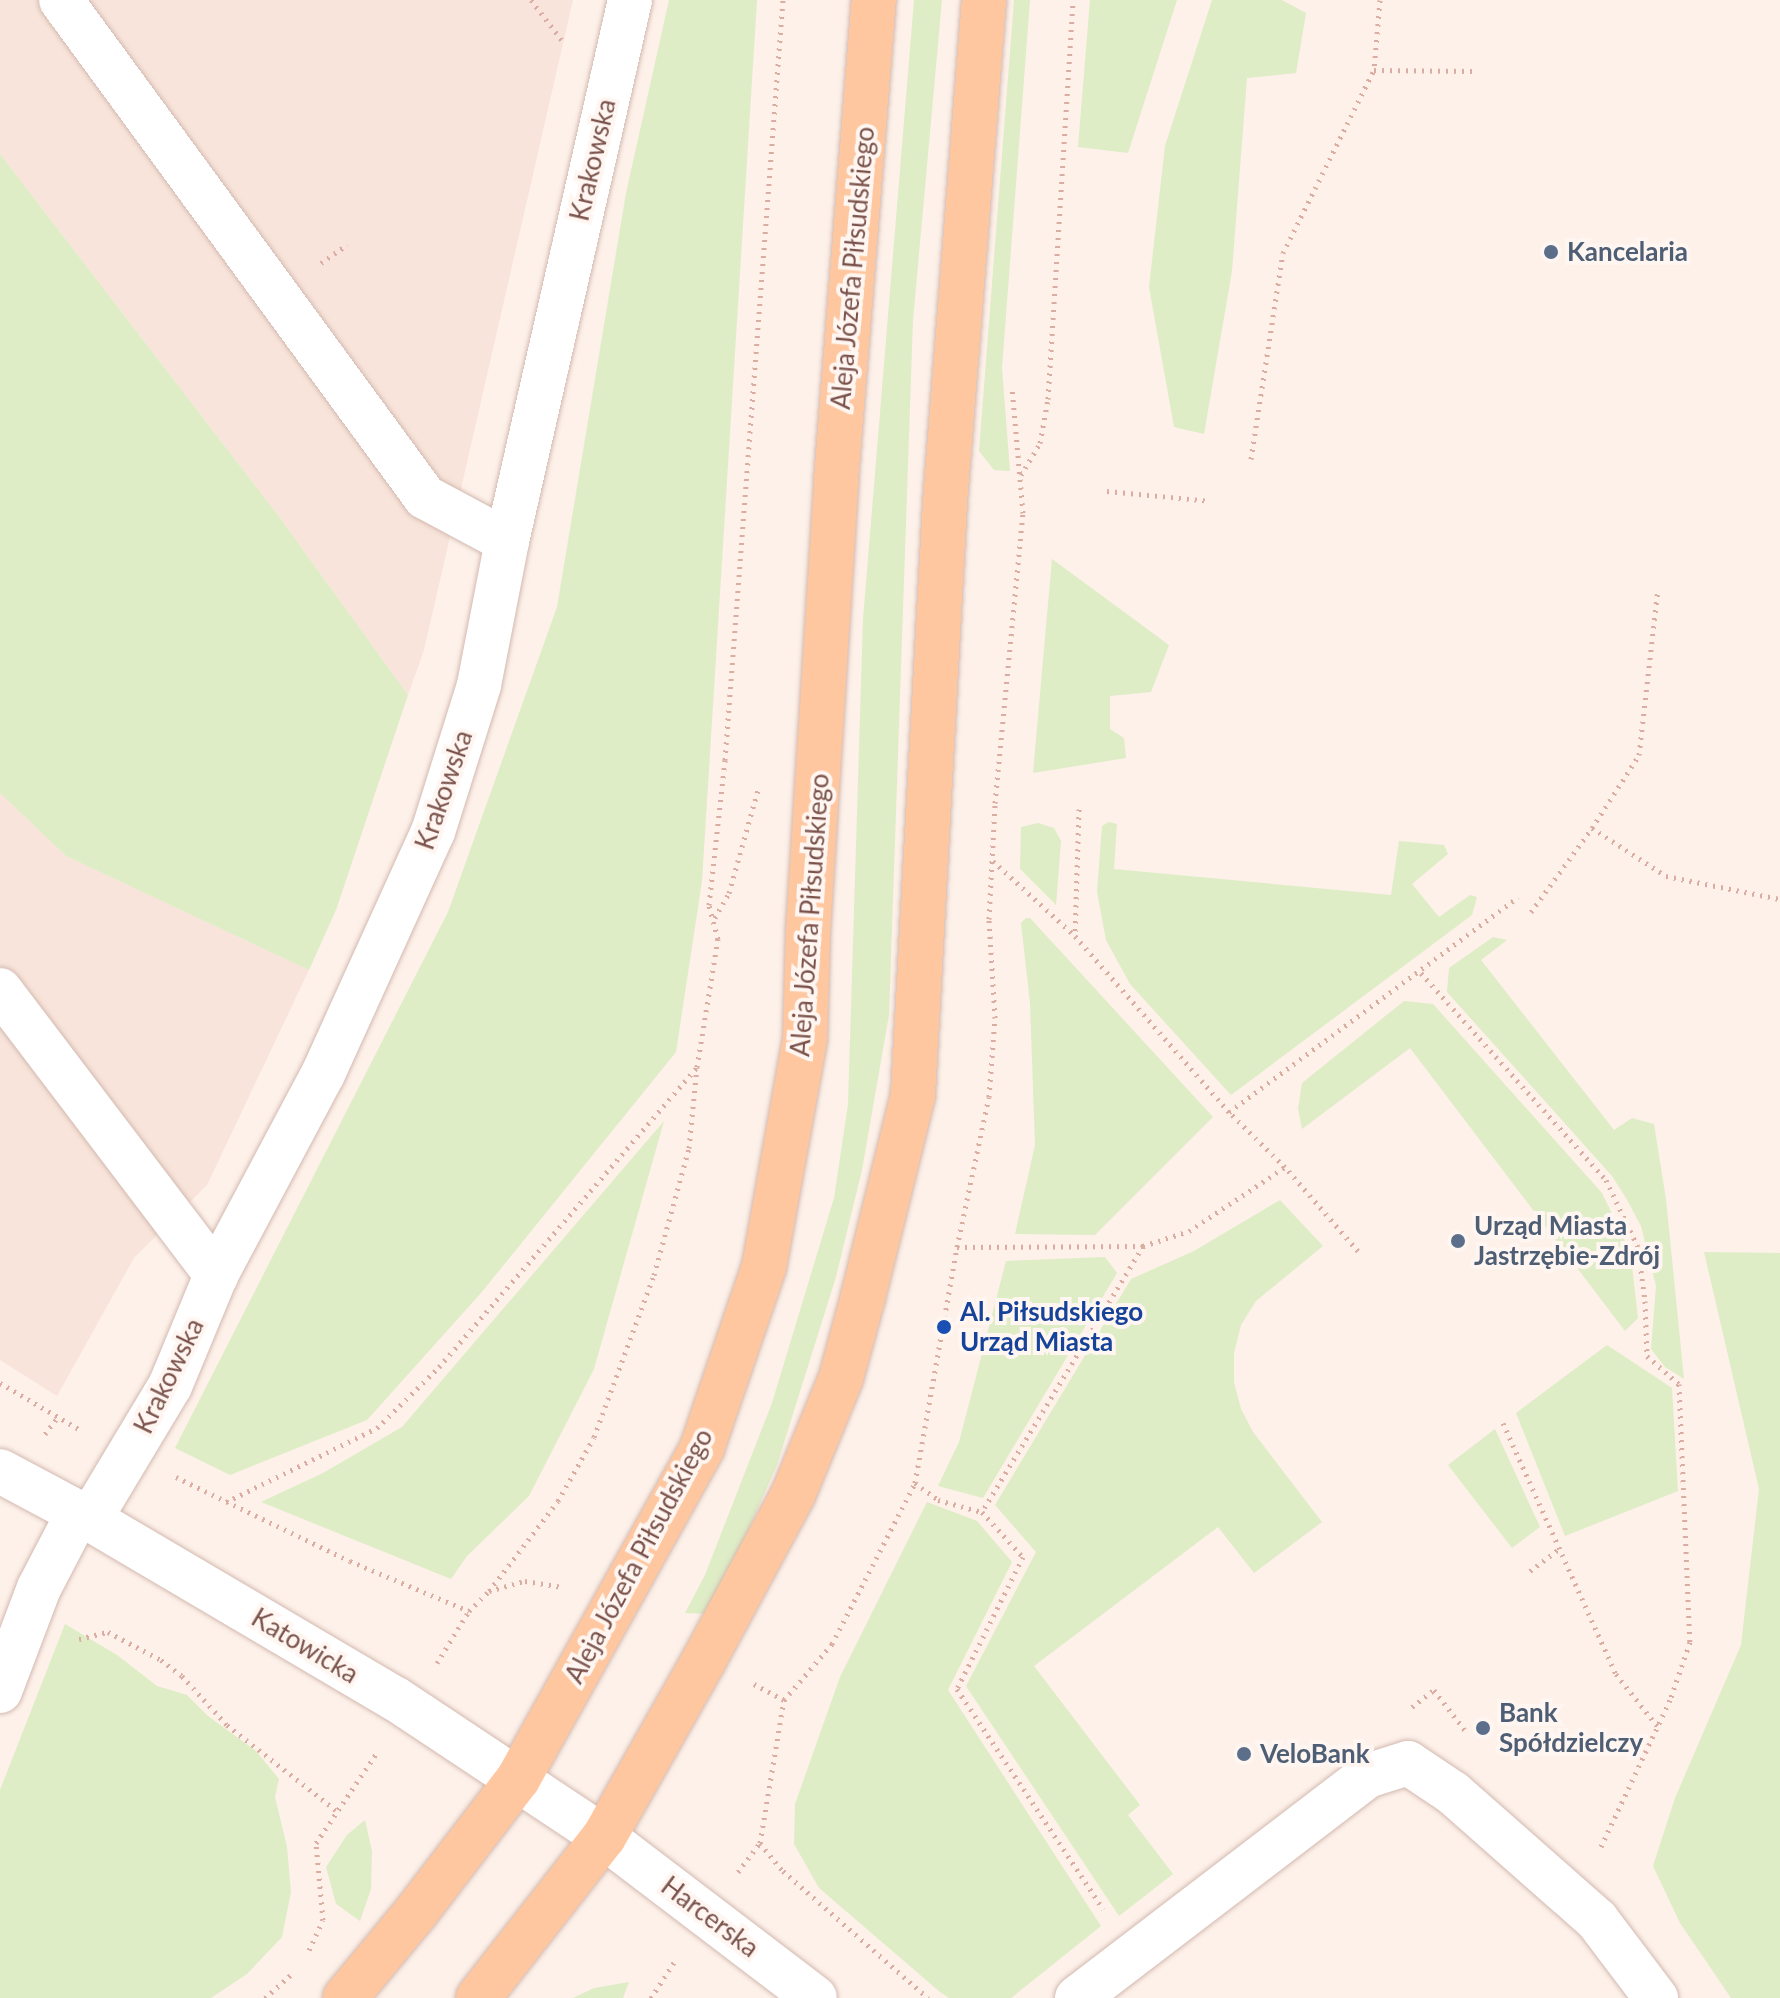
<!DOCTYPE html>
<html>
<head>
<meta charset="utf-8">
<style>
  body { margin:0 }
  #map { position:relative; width:1780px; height:1998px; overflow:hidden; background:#fdf1e9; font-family:Lato,sans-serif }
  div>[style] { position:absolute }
  .residential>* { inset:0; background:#f8e4da }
  .green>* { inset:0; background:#deedc6 }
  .path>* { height:5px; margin-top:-2.5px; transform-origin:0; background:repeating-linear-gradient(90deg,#daaca2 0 2px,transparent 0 8px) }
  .roads { filter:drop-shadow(0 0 2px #d3b9b0) drop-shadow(0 0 2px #d3b9b0) }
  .minor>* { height:44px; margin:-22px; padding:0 22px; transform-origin:22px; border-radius:22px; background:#fff }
  .major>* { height:44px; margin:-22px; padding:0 22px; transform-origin:22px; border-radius:22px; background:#fec7a0 }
  .dots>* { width:22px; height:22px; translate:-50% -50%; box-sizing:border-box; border:4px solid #fff6f1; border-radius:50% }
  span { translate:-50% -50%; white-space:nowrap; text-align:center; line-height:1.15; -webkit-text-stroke:8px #fff6f1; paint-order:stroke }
  .street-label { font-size:26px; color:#7a524b }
  .service-label { font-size:26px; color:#4e5e75; font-weight:700 }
  .left { translate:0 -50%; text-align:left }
  .transit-label { font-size:26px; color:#164399; font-weight:700 }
</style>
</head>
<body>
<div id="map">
  <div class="residential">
    <div style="clip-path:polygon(0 0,573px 0,424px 650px,408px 695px,280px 518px,0 154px)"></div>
    <div style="clip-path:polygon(0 793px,66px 856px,309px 970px,207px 1185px,134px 1258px,57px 1396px,0 1360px)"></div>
  </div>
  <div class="green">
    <div style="clip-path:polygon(669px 0,757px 0,702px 881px,676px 1052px,481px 1293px,367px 1420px,230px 1475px,175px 1448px,448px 912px,557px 607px,626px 193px)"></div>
    <div style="clip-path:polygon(914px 0,942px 0,913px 320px,889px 1015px,862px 1170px,836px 1277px,777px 1465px,711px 1614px,685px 1613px,705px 1575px,772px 1403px,834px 1198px,848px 1104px,863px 619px)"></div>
    <div style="clip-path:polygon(1014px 0,1030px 0,1002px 368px,1010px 471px,994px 470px,979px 451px)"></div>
    <div style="clip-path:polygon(1090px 0,1177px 0,1128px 153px,1078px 147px)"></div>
    <div style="clip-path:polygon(1212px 0,1282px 0,1306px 13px,1296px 73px,1247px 78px,1232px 271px,1204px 434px,1174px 427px,1149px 287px,1165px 146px)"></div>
    <div style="clip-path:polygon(0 154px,280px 518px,408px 695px,336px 910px,309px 970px,66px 856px,0 793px)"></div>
    <div style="clip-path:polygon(1052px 559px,1169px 645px,1151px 692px,1110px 696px,1110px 729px,1124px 738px,1126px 758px,1033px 773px)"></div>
    <div style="clip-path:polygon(1109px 822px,1117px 824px,1114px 869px,1391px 895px,1399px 841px,1444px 845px,1448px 854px,1412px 884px,1439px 917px,1470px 895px,1477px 897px,1472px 915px,1231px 1095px,1130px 984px,1106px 940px,1097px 892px,1102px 826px)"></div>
    <div style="clip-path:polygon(1038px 823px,1054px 828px,1061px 841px,1056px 905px,1020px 869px,1021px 827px)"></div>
    <div style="clip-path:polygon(1026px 918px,1030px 918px,1213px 1117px,1095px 1235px,1015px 1234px,1035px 1145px,1030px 1003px,1021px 923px)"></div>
    <div style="clip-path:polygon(1493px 937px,1507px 940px,1481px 960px,1614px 1130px,1632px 1118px,1654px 1124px,1666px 1199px,1684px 1379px,1665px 1367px,1651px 1349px,1656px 1286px,1641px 1226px,1626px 1198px,1612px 1176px,1447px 992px,1449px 968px)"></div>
    <div style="clip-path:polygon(1404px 1001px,1433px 1004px,1602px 1193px,1624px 1239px,1632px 1266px,1638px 1318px,1625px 1331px,1410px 1048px,1302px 1129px,1298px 1109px,1302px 1083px)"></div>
    <div style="clip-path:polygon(664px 1121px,594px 1369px,529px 1496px,467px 1556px,451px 1579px,261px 1502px,323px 1473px,402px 1427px)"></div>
    <div style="clip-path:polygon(1280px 1200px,1323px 1246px,1256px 1301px,1241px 1325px,1234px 1353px,1234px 1382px,1241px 1409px,1253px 1432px,1322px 1522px,1254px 1573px,1218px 1527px,1034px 1666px,1140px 1805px,1128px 1815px,1173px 1874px,1119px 1916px,966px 1686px,1036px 1552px,995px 1505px,1131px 1279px,1194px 1251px)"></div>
    <div style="clip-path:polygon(1704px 1252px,1780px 1253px,1780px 1998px,1731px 1998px,1680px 1923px,1653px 1866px,1675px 1798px,1741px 1645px,1759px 1489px)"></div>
    <div style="clip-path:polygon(1105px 1257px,1117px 1273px,983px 1498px,938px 1486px,959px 1442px,1006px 1261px)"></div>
    <div style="clip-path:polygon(1607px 1345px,1672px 1388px,1678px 1491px,1565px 1536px,1516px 1413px)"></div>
    <div style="clip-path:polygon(1495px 1429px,1540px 1527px,1512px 1548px,1448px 1465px)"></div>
    <div style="clip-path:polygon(927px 1502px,977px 1521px,1012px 1562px,948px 1690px,1101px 1926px,1011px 1998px,949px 1998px,940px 1992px,819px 1888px,794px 1844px,795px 1804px,840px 1677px)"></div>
    <div style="clip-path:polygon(65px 1624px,117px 1655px,157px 1686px,187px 1695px,208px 1716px,256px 1751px,279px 1779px,275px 1797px,287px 1847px,291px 1892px,282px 1937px,247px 1974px,211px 1998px,0 1998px,0 1790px)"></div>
    <div style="clip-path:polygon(365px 1820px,372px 1851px,371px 1889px,360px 1921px,336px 1904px,326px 1867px,347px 1835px)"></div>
    <div style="clip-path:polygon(629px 1982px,623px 1998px,573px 1998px,594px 1988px)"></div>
  </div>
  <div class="path">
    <div style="left:531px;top:0;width:54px;rotate:52.5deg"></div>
    <div style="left:1380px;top:0;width:70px;rotate:94.9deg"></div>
    <div style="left:1374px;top:70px;width:98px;rotate:0.6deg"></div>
    <div style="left:321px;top:263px;width:32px;rotate:-35deg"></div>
    <div style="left:1251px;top:459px;width:208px;rotate:-81.2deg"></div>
    <div style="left:1283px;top:253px;width:204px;rotate:-63.6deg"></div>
    <div style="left:1021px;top:475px;width:37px;rotate:-59deg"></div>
    <div style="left:1040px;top:443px;width:45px;rotate:-79.7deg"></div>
    <div style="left:1048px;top:399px;width:400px;rotate:-86.4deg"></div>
    <div style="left:1107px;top:491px;width:103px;rotate:5.5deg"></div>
    <div style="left:1079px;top:809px;width:127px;rotate:91.8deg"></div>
    <div style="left:1075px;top:936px;width:234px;rotate:48.8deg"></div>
    <div style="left:1592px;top:828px;width:87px;rotate:-57.2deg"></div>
    <div style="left:1639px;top:755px;width:167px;rotate:-83.5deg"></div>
    <div style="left:993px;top:861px;width:110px;rotate:42.4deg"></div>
    <div style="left:1531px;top:912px;width:104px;rotate:-54deg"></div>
    <div style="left:1592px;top:828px;width:88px;rotate:33deg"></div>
    <div style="left:1666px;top:876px;width:116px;rotate:11.4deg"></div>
    <div style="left:715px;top:918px;width:29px;rotate:-61deg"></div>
    <div style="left:729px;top:893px;width:111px;rotate:-74.3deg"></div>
    <div style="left:1421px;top:973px;width:278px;rotate:48.2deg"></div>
    <div style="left:1606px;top:1180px;width:74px;rotate:64.5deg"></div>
    <div style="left:1638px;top:1247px;width:54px;rotate:82.6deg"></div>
    <div style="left:1645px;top:1301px;width:55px;rotate:87.9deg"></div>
    <div style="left:1647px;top:1356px;width:43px;rotate:41.2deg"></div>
    <div style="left:1679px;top:1384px;width:258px;rotate:87.6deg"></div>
    <div style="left:1690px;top:1642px;width:61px;rotate:109deg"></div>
    <div style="left:1670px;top:1700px;width:167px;rotate:115.2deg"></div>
    <div style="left:1143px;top:1246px;width:48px;rotate:-18.1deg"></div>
    <div style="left:1189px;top:1231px;width:115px;rotate:-33.7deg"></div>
    <div style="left:957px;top:1247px;width:186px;rotate:-0.3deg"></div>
    <div style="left:1143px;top:1246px;width:311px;rotate:121.2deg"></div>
    <div style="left:1358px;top:1251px;width:111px;rotate:-131deg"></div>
    <div style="left:1285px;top:1167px;width:78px;rotate:-135.5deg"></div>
    <div style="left:1229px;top:1112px;width:360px;rotate:-36.6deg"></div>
    <div style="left:0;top:1383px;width:95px;rotate:30.3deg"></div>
    <div style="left:1503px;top:1423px;width:275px;rotate:65.8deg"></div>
    <div style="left:1616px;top:1674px;width:68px;rotate:51.6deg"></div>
    <div style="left:45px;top:1434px;width:20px;rotate:-53deg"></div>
    <div style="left:176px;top:1477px;width:193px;rotate:25.8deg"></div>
    <div style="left:350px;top:1561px;width:129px;rotate:22.8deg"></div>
    <div style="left:915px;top:1483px;width:29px;rotate:36deg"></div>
    <div style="left:938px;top:1500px;width:46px;rotate:15.3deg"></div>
    <div style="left:982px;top:1512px;width:61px;rotate:47.7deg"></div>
    <div style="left:1023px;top:1557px;width:148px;rotate:116.6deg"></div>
    <div style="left:957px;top:1689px;width:264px;rotate:56.4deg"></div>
    <div style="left:226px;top:1502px;width:168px;rotate:-26.1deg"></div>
    <div style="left:377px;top:1428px;width:87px;rotate:-44.5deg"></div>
    <div style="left:439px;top:1367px;width:396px;rotate:-49.3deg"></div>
    <div style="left:1530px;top:1571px;width:36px;rotate:-37deg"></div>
    <div style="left:489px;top:1591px;width:113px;rotate:-52.5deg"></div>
    <div style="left:558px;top:1501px;width:73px;rotate:-60.6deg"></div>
    <div style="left:594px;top:1437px;width:173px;rotate:-69.7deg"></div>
    <div style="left:654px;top:1275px;width:132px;rotate:-74.6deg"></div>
    <div style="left:689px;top:1148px;width:81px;rotate:-84.4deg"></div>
    <div style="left:697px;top:1067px;width:130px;rotate:-80.7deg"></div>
    <div style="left:718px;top:939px;width:35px;rotate:-105deg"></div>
    <div style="left:709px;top:905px;width:146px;rotate:-83.7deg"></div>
    <div style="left:725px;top:760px;width:762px;rotate:-85.64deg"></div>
    <div style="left:79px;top:1639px;width:30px;rotate:-14deg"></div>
    <div style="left:108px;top:1632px;width:60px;rotate:27.8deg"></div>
    <div style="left:161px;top:1660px;width:26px;rotate:37deg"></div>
    <div style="left:182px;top:1676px;width:67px;rotate:47.4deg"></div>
    <div style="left:227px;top:1725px;width:140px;rotate:38deg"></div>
    <div style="left:437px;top:1663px;width:61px;rotate:-58.4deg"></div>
    <div style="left:469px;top:1611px;width:28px;rotate:-45deg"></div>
    <div style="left:489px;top:1591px;width:37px;rotate:-16deg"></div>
    <div style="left:525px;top:1581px;width:38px;rotate:9deg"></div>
    <div style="left:754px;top:1684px;width:34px;rotate:28deg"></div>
    <div style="left:1412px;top:1707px;width:28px;rotate:-38deg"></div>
    <div style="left:1434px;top:1690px;width:54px;rotate:52.5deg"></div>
    <div style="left:760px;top:1843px;width:36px;rotate:51deg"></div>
    <div style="left:783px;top:1871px;width:193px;rotate:41.2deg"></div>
    <div style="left:738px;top:1872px;width:36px;rotate:-53deg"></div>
    <div style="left:760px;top:1843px;width:145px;rotate:-80.5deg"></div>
    <div style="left:784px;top:1700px;width:74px;rotate:-49.4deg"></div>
    <div style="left:832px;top:1644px;width:181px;rotate:-62.7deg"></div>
    <div style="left:915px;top:1483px;width:240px;rotate:-79.9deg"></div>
    <div style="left:957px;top:1247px;width:153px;rotate:-78deg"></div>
    <div style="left:989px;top:1097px;width:79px;rotate:-85.7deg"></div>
    <div style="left:995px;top:1018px;width:99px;rotate:-93.5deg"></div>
    <div style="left:989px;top:919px;width:116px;rotate:-87deg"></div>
    <div style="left:995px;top:803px;width:291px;rotate:-84.5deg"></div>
    <div style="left:1023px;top:513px;width:125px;rotate:-95deg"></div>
    <div style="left:309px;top:1950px;width:33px;rotate:-65deg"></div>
    <div style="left:323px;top:1920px;width:77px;rotate:-95.2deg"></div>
    <div style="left:316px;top:1843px;width:111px;rotate:-56deg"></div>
    <div style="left:265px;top:1998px;width:39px;rotate:-42deg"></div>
    <div style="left:651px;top:1998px;width:46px;rotate:-57.3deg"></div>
  </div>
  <div class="roads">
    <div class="minor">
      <div style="left:61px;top:0;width:616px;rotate:53.78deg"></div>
      <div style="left:425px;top:497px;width:93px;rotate:28.2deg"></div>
      <div style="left:0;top:990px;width:358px;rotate:52.8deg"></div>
      <div style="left:0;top:1471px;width:102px;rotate:28.1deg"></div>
      <div style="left:90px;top:1519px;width:355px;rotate:30.5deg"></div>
      <div style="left:396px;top:1699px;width:250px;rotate:33.6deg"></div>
      <div style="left:604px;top:1837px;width:265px;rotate:37.3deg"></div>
      <div style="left:90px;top:1519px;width:155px;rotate:-59deg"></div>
      <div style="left:170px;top:1386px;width:120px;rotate:-67.5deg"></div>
      <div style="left:216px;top:1275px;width:228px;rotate:-62deg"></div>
      <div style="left:323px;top:1074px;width:266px;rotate:-65.6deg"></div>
      <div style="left:433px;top:832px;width:154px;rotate:-72.6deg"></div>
      <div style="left:479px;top:685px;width:147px;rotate:-79deg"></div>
      <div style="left:507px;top:541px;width:555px;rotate:-77.19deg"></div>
      <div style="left:0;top:1691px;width:110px;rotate:-69.3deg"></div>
      <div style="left:39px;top:1588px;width:80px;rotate:-62.5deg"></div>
      <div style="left:76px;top:1517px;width:14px;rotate:8deg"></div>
      <div style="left:1077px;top:1998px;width:365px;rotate:-37.4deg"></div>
      <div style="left:1367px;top:1776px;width:43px;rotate:-17.6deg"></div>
      <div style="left:1408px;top:1763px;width:54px;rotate:33.7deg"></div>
      <div style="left:1453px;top:1793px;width:192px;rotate:41.4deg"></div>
      <div style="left:1597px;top:1920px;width:98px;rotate:52.9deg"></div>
    </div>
    <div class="major">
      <div style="left:345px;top:1998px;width:113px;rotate:-50.4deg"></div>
      <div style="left:417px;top:1911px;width:166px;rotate:-52.6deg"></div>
      <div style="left:518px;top:1779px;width:379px;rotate:-60.9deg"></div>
      <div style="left:702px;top:1448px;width:191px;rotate:-71.1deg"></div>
      <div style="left:764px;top:1267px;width:232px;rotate:-79.8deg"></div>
      <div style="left:805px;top:1039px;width:108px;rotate:-88.4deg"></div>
      <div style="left:808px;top:931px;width:452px;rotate:-86.4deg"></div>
      <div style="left:836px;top:480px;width:482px;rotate:-85.5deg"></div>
      <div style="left:478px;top:1998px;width:204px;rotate:-52deg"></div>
      <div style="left:604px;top:1837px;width:203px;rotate:-60.5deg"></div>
      <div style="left:704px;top:1660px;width:187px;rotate:-61.7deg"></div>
      <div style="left:793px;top:1495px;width:126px;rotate:-67.7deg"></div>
      <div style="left:841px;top:1378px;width:84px;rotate:-74.8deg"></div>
      <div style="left:863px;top:1297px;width:208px;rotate:-76.1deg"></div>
      <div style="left:913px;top:1095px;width:594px;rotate:-86.91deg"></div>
      <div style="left:945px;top:502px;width:504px;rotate:-85.56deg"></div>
    </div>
  </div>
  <div class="dots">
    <div style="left:1551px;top:252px;background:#5c6f8a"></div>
    <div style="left:1458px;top:1241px;background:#5c6f8a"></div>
    <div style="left:944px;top:1327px;background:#1a4fb4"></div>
    <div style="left:1483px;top:1728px;background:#5c6f8a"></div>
    <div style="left:1244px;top:1754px;background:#5c6f8a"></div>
  </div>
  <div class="street-label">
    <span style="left:593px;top:160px;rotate:-77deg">Krakowska</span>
    <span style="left:853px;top:268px;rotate:-85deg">Aleja Józefa Piłsudskiego</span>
    <span style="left:444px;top:790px;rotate:-71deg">Krakowska</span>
    <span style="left:810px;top:915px;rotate:-86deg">Aleja Józefa Piłsudskiego</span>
    <span style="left:169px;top:1376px;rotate:-64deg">Krakowska</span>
    <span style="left:639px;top:1556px;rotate:-62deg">Aleja Józefa Piłsudskiego</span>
    <span style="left:305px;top:1646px;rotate:31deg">Katowicka</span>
    <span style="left:710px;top:1917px;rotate:37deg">Harcerska</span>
  </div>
  <div class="service-label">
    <span class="left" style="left:1567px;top:252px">Kancelaria</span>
    <span class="left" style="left:1474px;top:1241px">Urząd Miasta<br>Jastrzębie-Zdrój</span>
    <span class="left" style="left:1499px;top:1728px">Bank<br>Spółdzielczy</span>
    <span class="left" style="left:1260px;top:1754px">VeloBank</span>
  </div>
  <div class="transit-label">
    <span class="left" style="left:960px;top:1327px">Al. Piłsudskiego<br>Urząd Miasta</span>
  </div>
</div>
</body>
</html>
